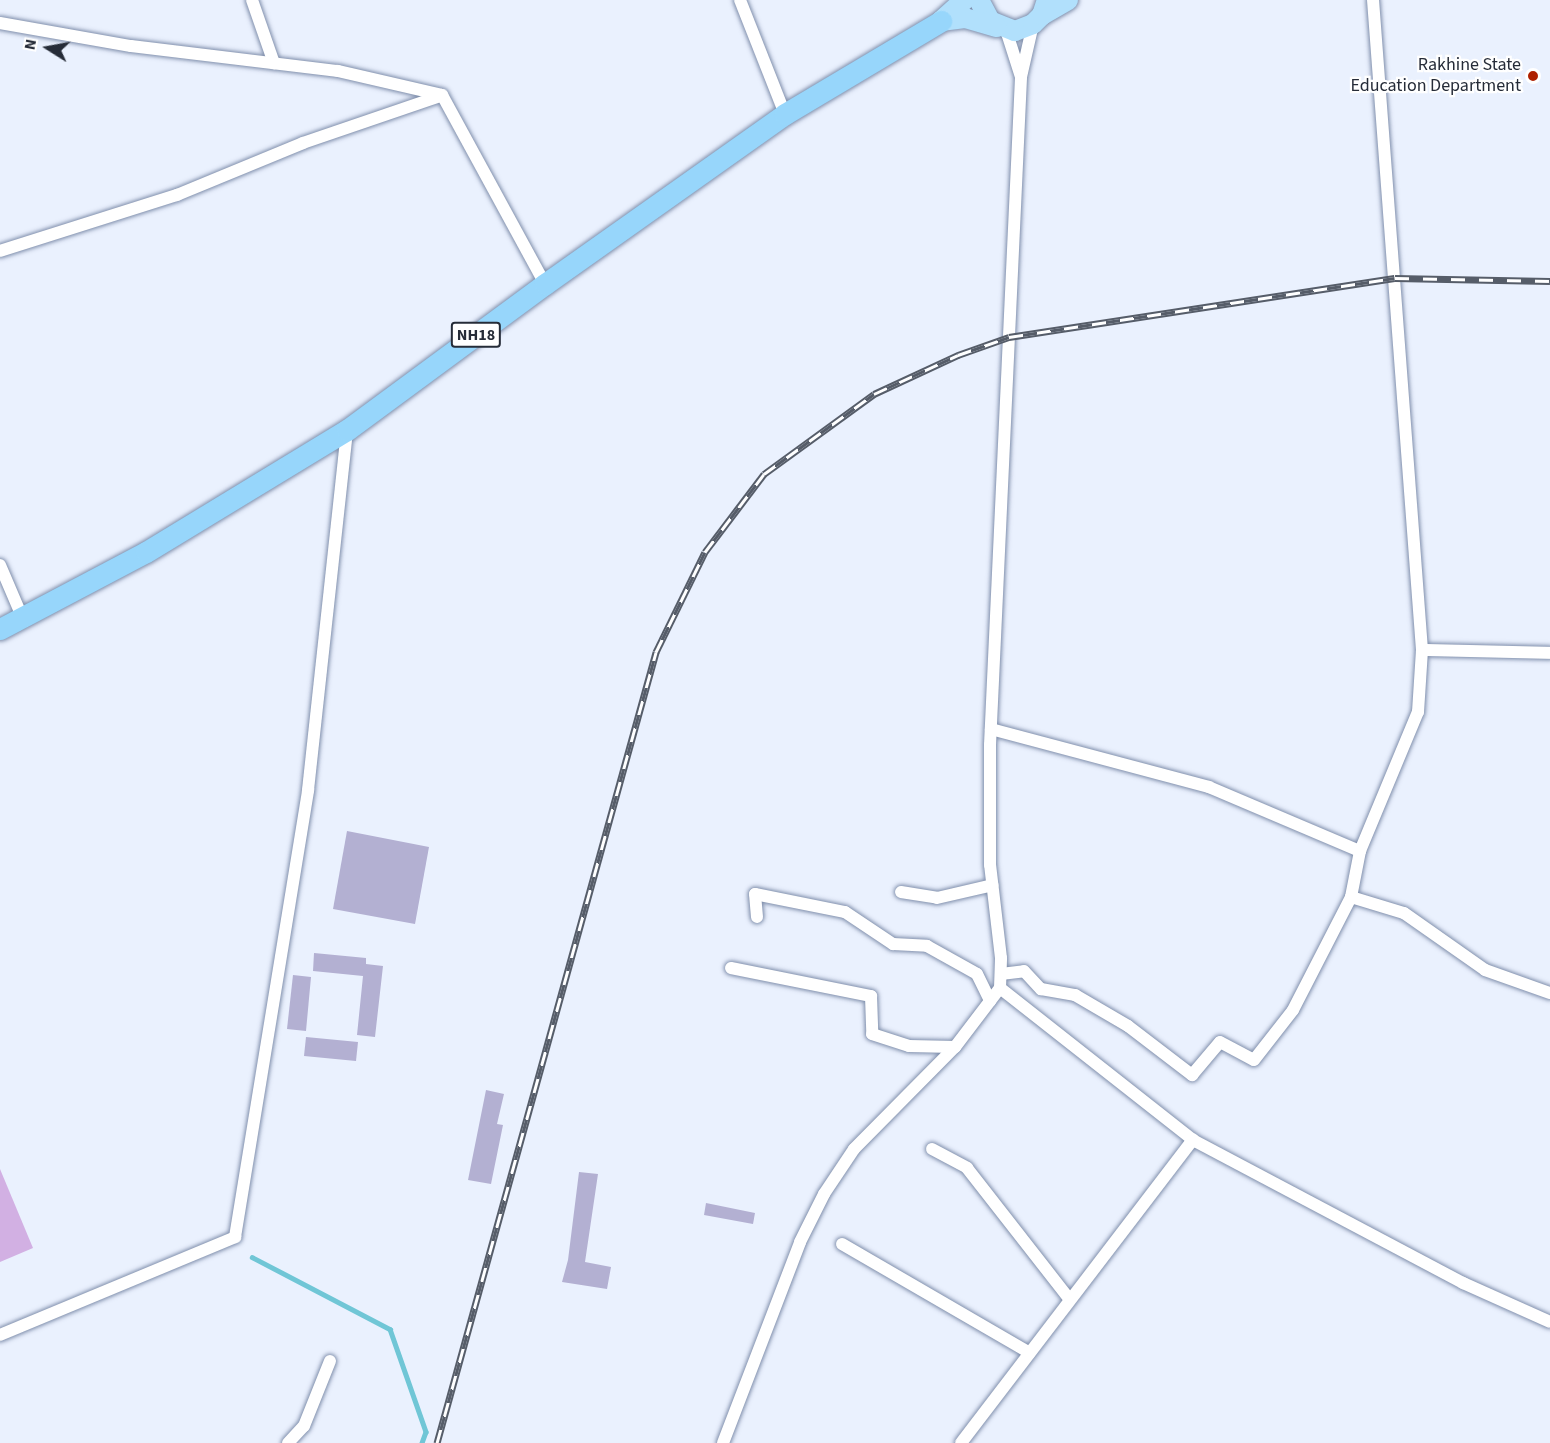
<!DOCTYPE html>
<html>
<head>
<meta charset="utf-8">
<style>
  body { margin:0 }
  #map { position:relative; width:1550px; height:1443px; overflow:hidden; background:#eaf1fe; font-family:"Source Sans 3",sans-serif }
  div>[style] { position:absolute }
  .green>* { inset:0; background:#d2b0e3 }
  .stream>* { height:4.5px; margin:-2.25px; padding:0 2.25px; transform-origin:2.25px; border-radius:2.25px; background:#70c6d6 }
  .building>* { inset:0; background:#b3b0d2 }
  .roads { filter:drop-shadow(0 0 2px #808fac) drop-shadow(0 0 2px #808fac) }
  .minor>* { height:12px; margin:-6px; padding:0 6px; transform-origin:6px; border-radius:6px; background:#fff }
  .primary>* { height:20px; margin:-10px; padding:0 10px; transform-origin:10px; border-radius:10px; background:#b1e0fc }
  .trunk>* { height:21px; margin:-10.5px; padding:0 10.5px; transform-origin:10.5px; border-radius:10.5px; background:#97d6fb }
  .rail>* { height:7px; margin-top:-3.5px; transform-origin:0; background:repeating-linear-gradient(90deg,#fff 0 14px,#565d69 0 28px); box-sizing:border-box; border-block:2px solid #565d69 }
  .dots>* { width:16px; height:16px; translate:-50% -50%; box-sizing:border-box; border:3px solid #fff; border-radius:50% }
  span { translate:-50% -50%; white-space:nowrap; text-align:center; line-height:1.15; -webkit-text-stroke:4.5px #fff; paint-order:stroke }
  .shield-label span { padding:2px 4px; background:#fff; border:2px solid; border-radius:4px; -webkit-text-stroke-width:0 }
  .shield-label { font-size:16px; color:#262c38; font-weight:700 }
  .poi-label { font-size:18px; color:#262c38 }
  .right { translate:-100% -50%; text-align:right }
  .north { position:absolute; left:18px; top:18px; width:60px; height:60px; -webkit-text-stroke:4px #fff; paint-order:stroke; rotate:281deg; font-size:16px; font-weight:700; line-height:24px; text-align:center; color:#262c38 }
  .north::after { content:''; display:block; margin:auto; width:21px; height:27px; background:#262c38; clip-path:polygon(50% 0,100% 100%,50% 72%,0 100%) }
</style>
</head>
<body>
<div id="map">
  <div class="green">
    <div style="clip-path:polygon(0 1169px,33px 1248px,0 1262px)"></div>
  </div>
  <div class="stream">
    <div style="left:252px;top:1257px;width:156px;rotate:27.6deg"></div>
    <div style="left:390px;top:1329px;width:109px;rotate:70.7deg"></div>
    <div style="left:426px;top:1432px;width:12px;rotate:110deg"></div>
  </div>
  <div class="building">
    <div style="clip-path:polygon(347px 831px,429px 847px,415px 924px,333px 909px)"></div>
    <div style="clip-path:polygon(314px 953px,366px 958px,366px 964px,383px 966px,375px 1037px,357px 1035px,363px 976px,313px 971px)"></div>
    <div style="clip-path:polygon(293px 975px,311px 977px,306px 1031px,287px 1029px)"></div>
    <div style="clip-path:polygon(306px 1037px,358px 1042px,356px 1061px,304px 1056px)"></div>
    <div style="clip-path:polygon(486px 1090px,504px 1094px,497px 1124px,503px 1125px,491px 1184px,468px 1180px)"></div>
    <div style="clip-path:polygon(579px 1172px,598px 1174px,585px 1262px,611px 1267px,607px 1289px,562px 1282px,568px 1260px)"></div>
    <div style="clip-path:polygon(706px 1203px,755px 1213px,753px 1224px,704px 1215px)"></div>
  </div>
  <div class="roads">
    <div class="minor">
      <div style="left:252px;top:0;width:67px;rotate:70.8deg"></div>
      <div style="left:740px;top:0;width:123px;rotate:68.5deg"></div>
      <div style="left:0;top:23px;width:133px;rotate:10deg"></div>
      <div style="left:131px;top:46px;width:209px;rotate:6.9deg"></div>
      <div style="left:338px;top:71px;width:107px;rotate:13deg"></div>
      <div style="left:442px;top:95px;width:215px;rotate:61.4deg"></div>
      <div style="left:1006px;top:30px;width:49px;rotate:72.3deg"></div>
      <div style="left:1021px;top:77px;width:54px;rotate:-77.2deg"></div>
      <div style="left:0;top:251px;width:186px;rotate:-17.6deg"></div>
      <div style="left:177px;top:195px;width:136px;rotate:-22.4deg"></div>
      <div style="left:303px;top:143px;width:145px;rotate:-18.9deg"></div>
      <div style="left:0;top:565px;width:59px;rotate:66.9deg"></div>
      <div style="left:1422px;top:650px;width:128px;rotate:1.3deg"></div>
      <div style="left:991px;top:729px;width:226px;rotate:14.9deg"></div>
      <div style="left:1209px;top:787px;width:164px;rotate:23deg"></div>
      <div style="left:901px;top:892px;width:36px;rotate:9deg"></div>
      <div style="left:937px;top:898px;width:57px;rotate:-13.1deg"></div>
      <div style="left:1351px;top:897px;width:55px;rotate:16.8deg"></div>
      <div style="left:1404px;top:913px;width:99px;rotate:35.1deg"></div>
      <div style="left:1485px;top:970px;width:69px;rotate:19.5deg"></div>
      <div style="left:757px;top:917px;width:23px;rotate:-95deg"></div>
      <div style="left:755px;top:894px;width:92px;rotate:11.3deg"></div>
      <div style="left:845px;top:912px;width:58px;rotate:33.7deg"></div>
      <div style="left:893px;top:944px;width:34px;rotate:3deg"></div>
      <div style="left:927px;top:946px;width:57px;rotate:29.2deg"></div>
      <div style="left:977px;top:974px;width:30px;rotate:64deg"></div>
      <div style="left:731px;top:968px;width:143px;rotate:11.3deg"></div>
      <div style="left:871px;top:996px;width:38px;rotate:88deg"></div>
      <div style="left:872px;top:1034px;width:39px;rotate:18deg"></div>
      <div style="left:909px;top:1046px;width:46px;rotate:1.2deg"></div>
      <div style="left:1001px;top:974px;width:23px;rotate:-7deg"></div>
      <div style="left:1024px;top:971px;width:25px;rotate:47deg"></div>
      <div style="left:1041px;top:989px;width:35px;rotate:10deg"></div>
      <div style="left:1075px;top:995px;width:61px;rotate:30.3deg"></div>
      <div style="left:1128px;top:1026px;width:81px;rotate:37.4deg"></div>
      <div style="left:1192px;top:1075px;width:43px;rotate:-49.7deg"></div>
      <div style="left:1220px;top:1042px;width:38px;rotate:28deg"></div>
      <div style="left:1254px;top:1060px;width:63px;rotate:-52deg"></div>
      <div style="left:1293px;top:1010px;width:127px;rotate:-62.8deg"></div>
      <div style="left:1351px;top:897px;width:47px;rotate:-78.9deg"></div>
      <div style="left:1360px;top:851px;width:151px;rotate:-67.4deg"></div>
      <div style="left:1418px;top:712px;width:62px;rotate:-86.3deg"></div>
      <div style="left:1422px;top:650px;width:652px;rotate:-94.31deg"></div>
      <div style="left:1000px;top:988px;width:246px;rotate:38.2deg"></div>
      <div style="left:1193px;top:1140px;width:306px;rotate:27.9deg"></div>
      <div style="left:1463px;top:1283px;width:95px;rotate:24.1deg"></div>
      <div style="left:932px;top:1149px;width:40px;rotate:28deg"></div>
      <div style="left:967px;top:1168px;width:167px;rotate:52deg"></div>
      <div style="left:842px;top:1244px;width:217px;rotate:30.1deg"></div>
      <div style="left:0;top:1335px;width:255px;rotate:-22.6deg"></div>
      <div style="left:235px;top:1237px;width:453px;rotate:-80.7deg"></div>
      <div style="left:308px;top:790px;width:362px;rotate:-83.8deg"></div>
      <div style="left:288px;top:1443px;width:23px;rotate:-47deg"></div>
      <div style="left:304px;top:1426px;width:70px;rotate:-68.2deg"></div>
      <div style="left:723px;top:1443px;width:215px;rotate:-69deg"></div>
      <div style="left:800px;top:1242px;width:54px;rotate:-63.4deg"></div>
      <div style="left:824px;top:1194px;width:54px;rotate:-56.3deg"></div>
      <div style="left:854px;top:1149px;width:144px;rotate:-45.3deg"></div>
      <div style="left:955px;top:1047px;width:74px;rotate:-52.7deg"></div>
      <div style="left:1000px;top:988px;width:30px;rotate:-88deg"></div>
      <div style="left:1001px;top:958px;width:94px;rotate:-96.7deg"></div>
      <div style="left:990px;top:865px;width:120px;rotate:-90deg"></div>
      <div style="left:990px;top:745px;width:669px;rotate:-87.34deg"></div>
      <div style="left:961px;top:1443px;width:382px;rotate:-52.6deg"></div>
    </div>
    <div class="primary">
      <div style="left:979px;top:0;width:24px;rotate:62deg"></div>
      <div style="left:990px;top:21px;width:27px;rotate:22deg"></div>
      <div style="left:1015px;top:31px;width:19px;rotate:-21deg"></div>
      <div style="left:1033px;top:24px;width:13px;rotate:-45deg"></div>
      <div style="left:1042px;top:15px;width:16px;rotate:-72deg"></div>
      <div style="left:1042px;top:15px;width:30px;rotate:-30deg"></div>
      <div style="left:941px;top:21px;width:24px;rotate:-7deg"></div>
      <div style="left:965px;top:18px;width:33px;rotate:16deg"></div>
      <div style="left:941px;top:21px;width:31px;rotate:-42deg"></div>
    </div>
    <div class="trunk">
      <div style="left:0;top:629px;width:165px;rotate:-27.8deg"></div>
      <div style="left:146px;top:552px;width:235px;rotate:-31.3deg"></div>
      <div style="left:347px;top:430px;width:246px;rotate:-36.4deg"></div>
      <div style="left:545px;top:284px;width:294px;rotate:-35.3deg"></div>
      <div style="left:785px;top:114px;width:182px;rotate:-30.8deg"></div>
    </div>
  </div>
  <div class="rail">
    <div style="left:437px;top:1443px;width:821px;rotate:-74.52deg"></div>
    <div style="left:656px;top:652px;width:111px;rotate:-63.9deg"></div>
    <div style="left:705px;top:552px;width:98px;rotate:-52.9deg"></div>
    <div style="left:764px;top:474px;width:136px;rotate:-36deg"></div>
    <div style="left:874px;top:394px;width:93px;rotate:-24.9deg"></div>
    <div style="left:958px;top:355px;width:54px;rotate:-19.4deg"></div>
    <div style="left:1009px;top:337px;width:390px;rotate:-8.7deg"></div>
    <div style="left:1395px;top:278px;width:155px;rotate:1.1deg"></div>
  </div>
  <div class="dots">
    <div style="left:1533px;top:76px;background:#ae2000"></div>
  </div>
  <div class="shield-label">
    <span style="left:476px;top:335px">NH18</span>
  </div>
  <div class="poi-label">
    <span class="right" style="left:1521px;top:76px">Rakhine State<br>Education Department</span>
  </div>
  <div class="north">N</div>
</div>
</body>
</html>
